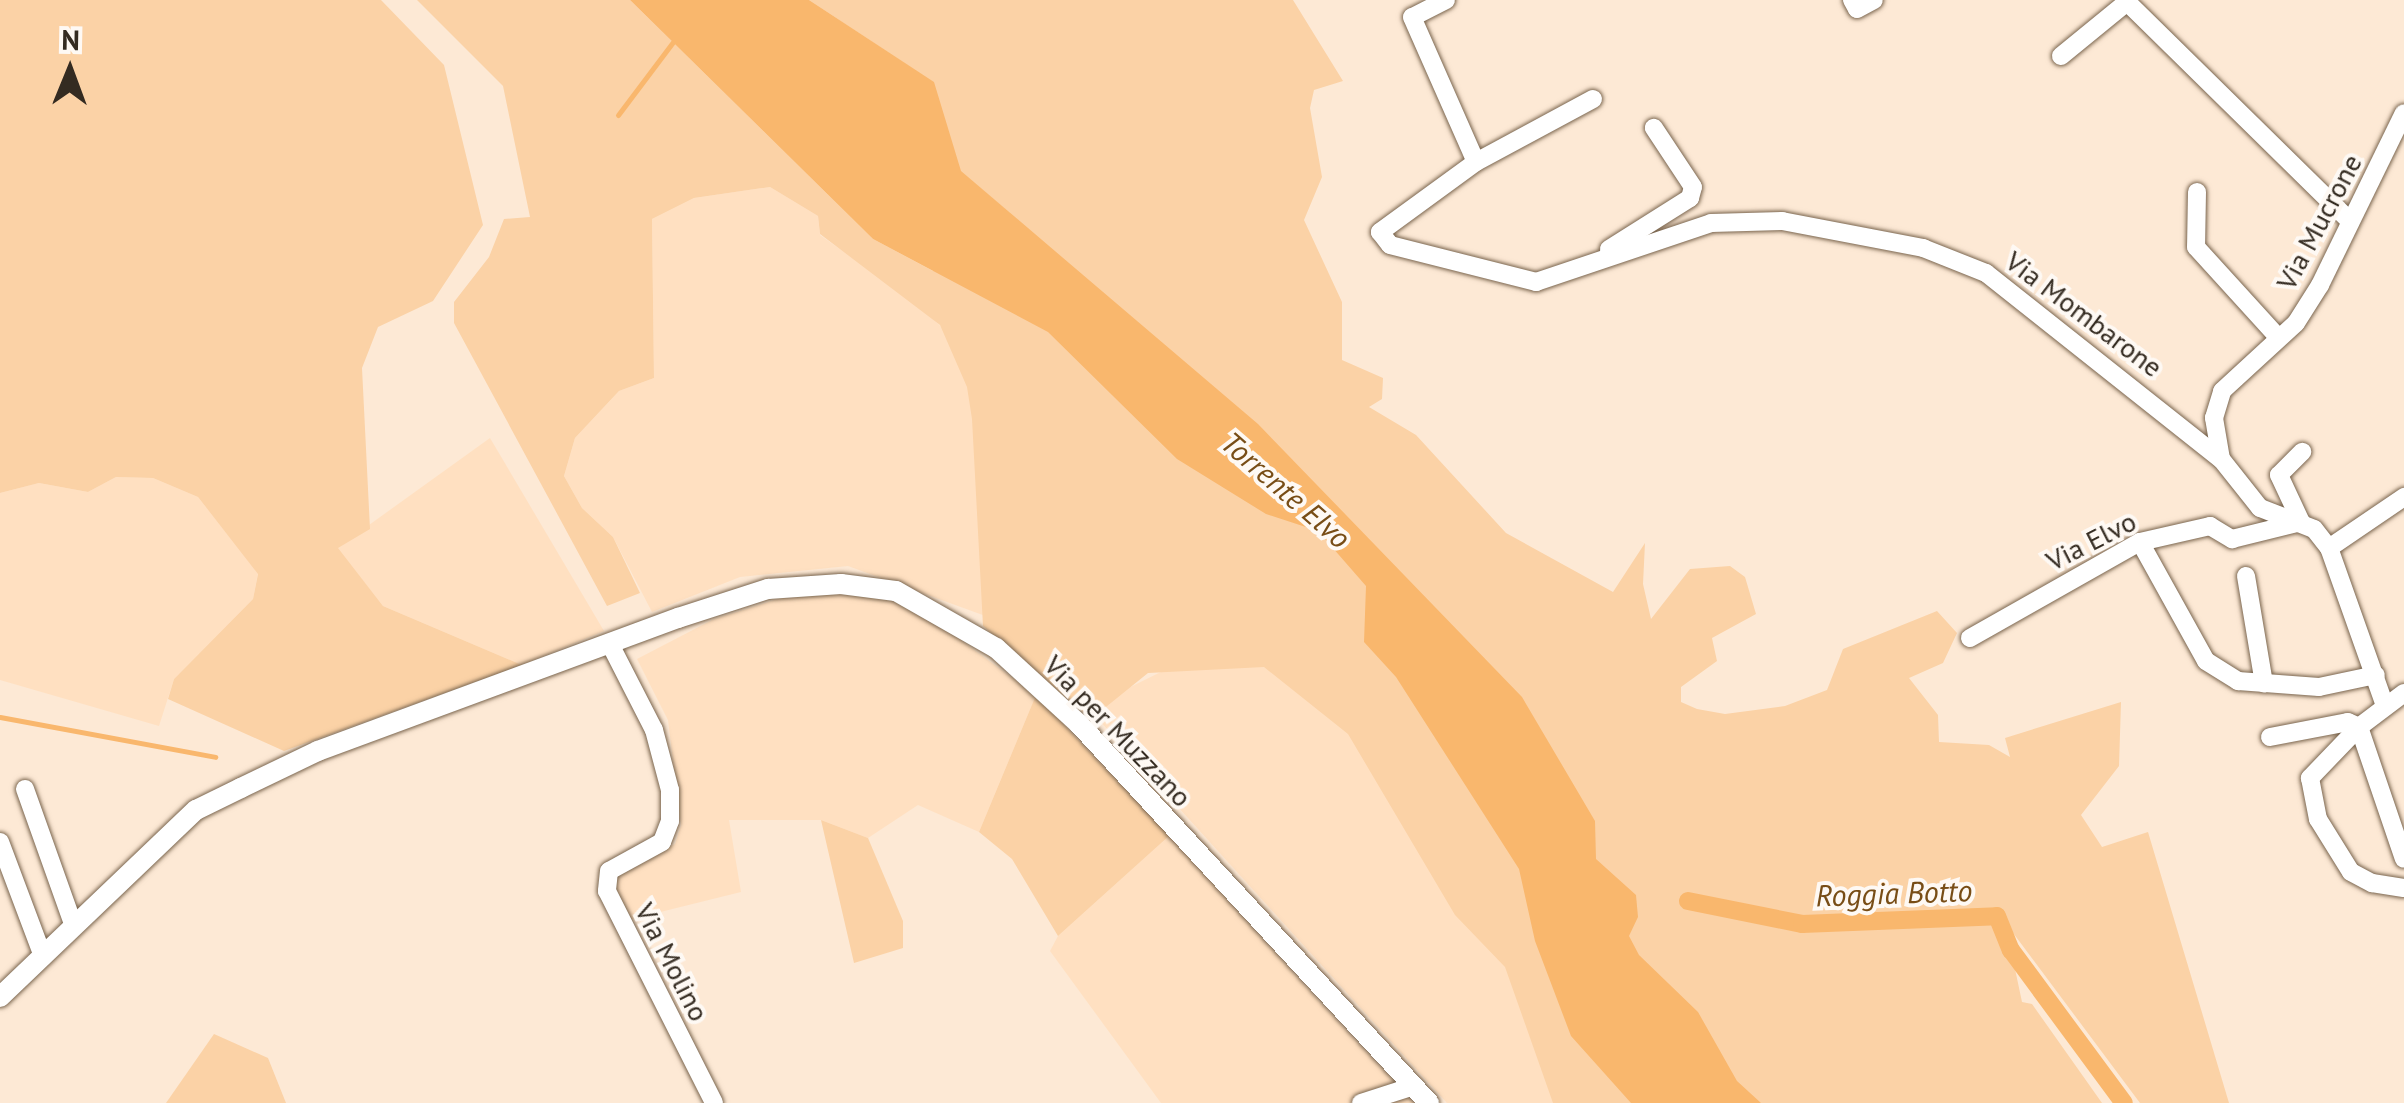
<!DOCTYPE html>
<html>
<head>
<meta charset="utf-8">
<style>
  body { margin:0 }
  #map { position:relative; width:2404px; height:1103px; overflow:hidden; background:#fde9d5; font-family:"PT Sans",sans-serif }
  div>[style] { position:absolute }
  .built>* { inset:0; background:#ffe0c1 }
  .green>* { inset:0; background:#fbd2a6 }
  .water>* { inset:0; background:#f9b76d }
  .stream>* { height:5px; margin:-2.5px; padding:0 2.5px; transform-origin:2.5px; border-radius:2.5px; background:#f9b76d }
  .canal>* { height:18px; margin:-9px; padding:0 9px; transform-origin:9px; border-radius:9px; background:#f9b76d }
  .roads { filter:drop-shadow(0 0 2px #79644d) drop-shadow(0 0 2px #79644d) }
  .minor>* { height:18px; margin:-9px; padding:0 9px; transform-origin:9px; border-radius:9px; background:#fff }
  .tertiary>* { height:20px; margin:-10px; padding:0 10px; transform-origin:10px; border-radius:10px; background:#fff }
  span { translate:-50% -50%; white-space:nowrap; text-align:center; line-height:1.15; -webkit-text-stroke:8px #fef9f4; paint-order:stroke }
  .street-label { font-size:28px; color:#342b21 }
  .water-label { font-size:30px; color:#784d16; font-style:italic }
  .north { position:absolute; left:20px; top:20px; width:100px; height:100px; -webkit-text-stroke:8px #fef9f4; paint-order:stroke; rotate:1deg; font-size:28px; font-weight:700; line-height:40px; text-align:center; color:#342b21 }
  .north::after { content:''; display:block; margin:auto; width:35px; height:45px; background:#342b21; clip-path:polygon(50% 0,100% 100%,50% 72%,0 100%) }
</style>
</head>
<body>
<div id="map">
  <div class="built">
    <div style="clip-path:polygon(770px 187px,818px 216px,820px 235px,920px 306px,973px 358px,991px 618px,848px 566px,740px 577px,652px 612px,613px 537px,582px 508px,564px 476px,575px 438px,619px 391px,654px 378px,652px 219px,694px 198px)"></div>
    <div style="clip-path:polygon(490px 438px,604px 631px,522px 665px,383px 606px,337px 548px)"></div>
    <div style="clip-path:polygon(116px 477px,153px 478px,198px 497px,258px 573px,253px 599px,174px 679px,159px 726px,0 680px,0 493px,39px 483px,88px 492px)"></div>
    <div style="clip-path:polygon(807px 590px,892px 600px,929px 617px,1036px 695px,979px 832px,918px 805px,868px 838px,821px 820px,729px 820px,741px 892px,624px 921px,611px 877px,675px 844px,681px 825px,668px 720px,637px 659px,714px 619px)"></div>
    <div style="clip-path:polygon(1283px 648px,1631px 1103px,1447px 1103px,1088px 708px,1175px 665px)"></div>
    <div style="clip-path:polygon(1169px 836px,1317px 999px,1414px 1103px,1161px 1103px,1050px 951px,1058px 936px)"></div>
  </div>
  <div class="green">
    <div style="clip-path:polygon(0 0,381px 0,444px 65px,483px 225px,433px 301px,378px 327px,362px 368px,370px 529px,338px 548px,383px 606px,522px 665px,284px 751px,168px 699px,174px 679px,253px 599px,258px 574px,198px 497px,153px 478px,116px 477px,88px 492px,39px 483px,0 493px)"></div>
    <div style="clip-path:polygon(417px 0,630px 0,873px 239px,933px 271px,1010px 213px,960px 171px,933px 82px,809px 0,1293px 0,1343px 81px,1314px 90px,1310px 108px,1322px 177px,1304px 220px,1342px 302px,1342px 360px,1383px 378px,1382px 399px,1369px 407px,1416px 435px,1506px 533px,1613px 592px,1645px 543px,1643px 584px,1651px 619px,1690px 569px,1730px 566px,1745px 577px,1756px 614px,1712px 638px,1717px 661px,1681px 687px,1681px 702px,1697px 709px,1725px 714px,1785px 706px,1827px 690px,1843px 649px,1937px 611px,1957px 633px,1943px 663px,1909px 678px,1938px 715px,1939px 742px,1989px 745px,2010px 757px,2005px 738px,2121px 702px,2119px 766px,2081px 815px,2102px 847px,2148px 832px,2229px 1103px,2140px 1103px,1999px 914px,1955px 912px,1882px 917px,1991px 920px,2011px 950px,2022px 1002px,2032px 1004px,2102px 1103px,1553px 1103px,1505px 967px,1455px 915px,1348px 734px,1264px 667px,1148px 673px,1091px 719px,983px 626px,972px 419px,967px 387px,940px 325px,820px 234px,818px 216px,770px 187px,694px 198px,652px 219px,654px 378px,619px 391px,575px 438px,564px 476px,582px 508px,613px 537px,640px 593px,607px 606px,454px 323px,454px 302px,489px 257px,504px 219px,530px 217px,503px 86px)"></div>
    <div style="clip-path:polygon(1036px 695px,1169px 836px,1058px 936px,1012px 859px,979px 832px)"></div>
    <div style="clip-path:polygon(821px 820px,868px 838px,903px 921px,903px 948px,854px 963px)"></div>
    <div style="clip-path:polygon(214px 1034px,268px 1058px,286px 1103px,166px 1103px)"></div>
  </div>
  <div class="water">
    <div style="clip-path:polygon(630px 0,809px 0,934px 82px,961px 171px,1258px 424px,1522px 697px,1595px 821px,1596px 859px,1636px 895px,1638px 917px,1629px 936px,1639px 955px,1698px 1012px,1737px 1081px,1761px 1103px,1631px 1103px,1571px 1036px,1535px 941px,1519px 869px,1396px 677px,1364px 642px,1366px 586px,1318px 531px,1266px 514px,1177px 459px,1048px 332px,873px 239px)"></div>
  </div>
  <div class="stream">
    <div style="left:618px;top:115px;width:91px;rotate:-53deg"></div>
    <div style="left:0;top:717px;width:219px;rotate:10.5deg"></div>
  </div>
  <div class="canal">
    <div style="left:1688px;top:901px;width:116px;rotate:11.4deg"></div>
    <div style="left:1802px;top:924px;width:195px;rotate:-2.3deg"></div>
    <div style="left:1997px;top:916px;width:37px;rotate:68deg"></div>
    <div style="left:2011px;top:950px;width:190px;rotate:53.6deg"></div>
  </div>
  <div class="roads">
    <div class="minor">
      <div style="left:1446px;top:0;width:38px;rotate:153deg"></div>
      <div style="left:1412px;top:17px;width:158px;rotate:66.2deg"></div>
      <div style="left:1852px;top:0;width:10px;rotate:61deg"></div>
      <div style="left:1857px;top:9px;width:19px;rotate:-28deg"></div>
      <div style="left:2125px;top:0;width:315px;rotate:44.5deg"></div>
      <div style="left:2061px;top:56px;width:85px;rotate:-39.3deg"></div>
      <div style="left:1593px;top:99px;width:133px;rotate:151.7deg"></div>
      <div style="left:1476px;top:162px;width:119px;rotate:143.9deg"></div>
      <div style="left:1380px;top:232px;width:16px;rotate:52deg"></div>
      <div style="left:1390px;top:245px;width:151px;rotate:14.2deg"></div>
      <div style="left:1536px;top:282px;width:185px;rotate:-18.6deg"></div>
      <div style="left:1711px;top:223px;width:71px;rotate:-1.6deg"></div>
      <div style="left:1782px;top:221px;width:144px;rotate:10.8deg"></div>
      <div style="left:1923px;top:248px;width:68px;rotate:21.6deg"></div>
      <div style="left:1986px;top:273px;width:300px;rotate:38.4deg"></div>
      <div style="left:2197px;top:192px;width:55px;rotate:91deg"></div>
      <div style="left:2196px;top:247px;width:122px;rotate:47.7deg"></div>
      <div style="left:1609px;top:249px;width:96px;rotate:-32.2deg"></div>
      <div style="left:1690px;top:198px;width:11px;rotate:-75deg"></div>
      <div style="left:1693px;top:187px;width:71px;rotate:-123.5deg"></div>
      <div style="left:2301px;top:522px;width:52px;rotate:-115.1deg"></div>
      <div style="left:2279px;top:475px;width:33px;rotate:-45deg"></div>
      <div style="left:2140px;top:542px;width:136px;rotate:61deg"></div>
      <div style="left:2206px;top:661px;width:38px;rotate:32deg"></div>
      <div style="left:2238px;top:681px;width:81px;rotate:4.2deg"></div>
      <div style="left:2319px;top:687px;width:58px;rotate:-11.9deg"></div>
      <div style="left:2329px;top:548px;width:91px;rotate:-34.2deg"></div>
      <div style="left:2246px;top:576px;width:109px;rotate:80.5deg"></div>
      <div style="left:1970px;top:638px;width:195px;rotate:-29.5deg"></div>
      <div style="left:2140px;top:542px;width:72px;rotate:-12.9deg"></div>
      <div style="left:2210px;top:526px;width:26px;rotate:31deg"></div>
      <div style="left:2232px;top:539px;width:71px;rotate:-13.8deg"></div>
      <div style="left:611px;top:646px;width:94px;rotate:62.9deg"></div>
      <div style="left:654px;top:730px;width:62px;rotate:75.1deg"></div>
      <div style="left:670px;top:790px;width:31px;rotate:90deg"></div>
      <div style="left:670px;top:821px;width:22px;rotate:111deg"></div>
      <div style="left:662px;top:842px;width:60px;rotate:151.3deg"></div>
      <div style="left:609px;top:871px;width:20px;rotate:96deg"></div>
      <div style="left:607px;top:891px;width:237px;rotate:63.2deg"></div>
      <div style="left:2404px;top:693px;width:56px;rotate:142.9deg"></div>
      <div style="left:2359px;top:727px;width:139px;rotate:71.2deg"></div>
      <div style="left:2384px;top:703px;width:164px;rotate:-109.5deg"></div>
      <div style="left:2329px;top:548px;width:24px;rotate:-128deg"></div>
      <div style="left:2314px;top:529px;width:58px;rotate:-158.7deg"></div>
      <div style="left:2260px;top:508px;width:63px;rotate:-128.5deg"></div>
      <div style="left:2221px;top:459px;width:42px;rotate:-99.7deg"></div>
      <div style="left:2214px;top:418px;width:28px;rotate:-73deg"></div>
      <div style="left:2222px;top:391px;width:100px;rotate:-42.6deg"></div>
      <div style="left:2296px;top:323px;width:45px;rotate:-57.7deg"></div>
      <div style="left:2320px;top:285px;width:191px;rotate:-64deg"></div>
      <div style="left:2359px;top:727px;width:71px;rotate:133.9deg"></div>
      <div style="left:2310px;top:778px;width:42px;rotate:79deg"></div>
      <div style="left:2318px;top:819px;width:62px;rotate:58.1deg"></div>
      <div style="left:2351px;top:872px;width:24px;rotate:28deg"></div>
      <div style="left:2372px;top:883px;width:32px;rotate:9deg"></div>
      <div style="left:2270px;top:737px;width:79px;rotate:-10.9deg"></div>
      <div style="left:2348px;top:722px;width:12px;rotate:24deg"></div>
      <div style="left:25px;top:789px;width:143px;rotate:70.4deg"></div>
      <div style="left:0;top:842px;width:120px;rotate:69.4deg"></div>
      <div style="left:1361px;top:1103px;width:56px;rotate:-17.8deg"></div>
    </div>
    <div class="tertiary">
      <div style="left:0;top:997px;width:271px;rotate:-43.7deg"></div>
      <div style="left:196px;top:810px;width:50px;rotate:-26.1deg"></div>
      <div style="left:241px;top:788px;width:85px;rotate:-25.7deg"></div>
      <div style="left:318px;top:751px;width:384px;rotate:-20.3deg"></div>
      <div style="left:678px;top:618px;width:95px;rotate:-17.9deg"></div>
      <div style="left:768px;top:589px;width:73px;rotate:-3.9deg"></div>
      <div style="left:841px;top:584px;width:55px;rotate:7.3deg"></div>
      <div style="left:896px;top:591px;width:115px;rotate:29.7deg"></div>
      <div style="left:996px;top:648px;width:113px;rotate:42.5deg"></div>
      <div style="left:1079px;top:724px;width:516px;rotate:47.28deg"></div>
    </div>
  </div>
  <div class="street-label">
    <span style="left:2319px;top:222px;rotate:-62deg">Via Mucrone</span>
    <span style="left:2084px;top:314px;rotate:37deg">Via Mombarone</span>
    <span style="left:2091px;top:541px;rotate:-27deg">Via Elvo</span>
    <span style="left:1118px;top:731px;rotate:46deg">Via per Muzzano</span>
    <span style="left:672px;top:962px;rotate:63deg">Via Molino</span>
  </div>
  <div class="water-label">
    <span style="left:1286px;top:490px;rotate:41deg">Torrente Elvo</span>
    <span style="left:1894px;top:893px;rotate:-2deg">Roggia Botto</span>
  </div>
  <div class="north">N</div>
</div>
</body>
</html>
